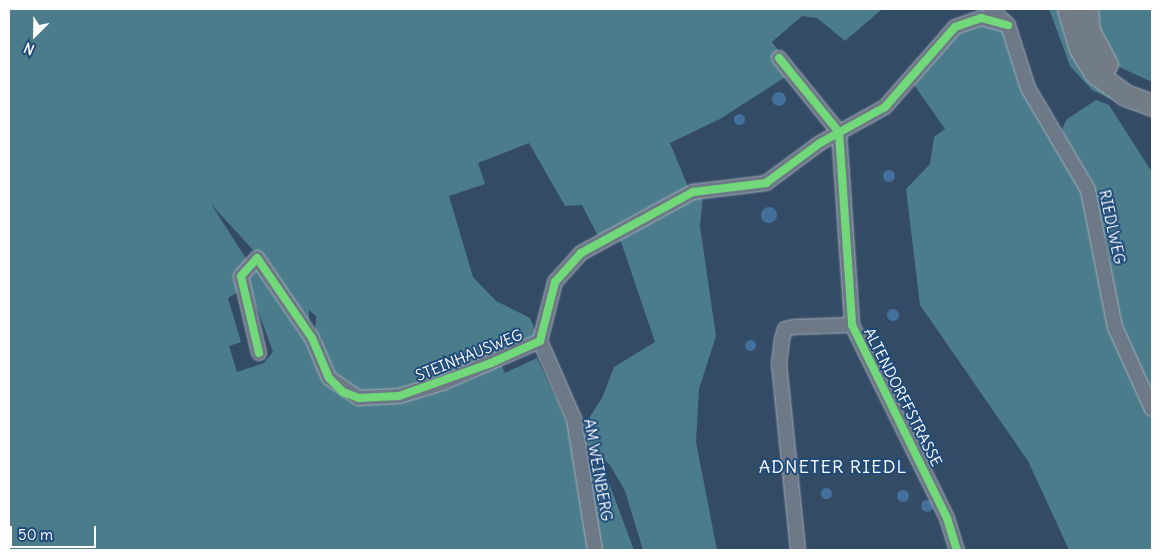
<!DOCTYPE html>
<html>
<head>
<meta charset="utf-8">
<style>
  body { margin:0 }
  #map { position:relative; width:1161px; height:559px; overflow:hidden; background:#344b65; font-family:Delius,sans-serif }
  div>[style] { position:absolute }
  .green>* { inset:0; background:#4b7c8b }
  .water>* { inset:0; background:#44709d }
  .round { border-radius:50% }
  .roads { filter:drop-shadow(0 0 1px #a4aeba) drop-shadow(0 0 1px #a4aeba) }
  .minor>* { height:14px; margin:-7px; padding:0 7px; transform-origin:7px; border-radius:7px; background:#6d7986 }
  .highway>* { height:21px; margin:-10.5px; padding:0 10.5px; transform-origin:10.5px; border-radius:10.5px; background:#717c86 }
  .cycleway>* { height:8px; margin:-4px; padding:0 4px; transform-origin:4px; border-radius:4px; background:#71d979 }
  span { translate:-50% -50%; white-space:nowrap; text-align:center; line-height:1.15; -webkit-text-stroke:4px #1f4a7a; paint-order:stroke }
  .street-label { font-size:15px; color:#fff }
  .quarter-label { font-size:18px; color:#fff; letter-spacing:1px }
  .frame { position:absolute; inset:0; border:10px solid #fff; pointer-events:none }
  .north { position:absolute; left:10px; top:10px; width:50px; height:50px; -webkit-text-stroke:4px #1f4a7a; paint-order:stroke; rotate:203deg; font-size:14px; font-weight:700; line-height:20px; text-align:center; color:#fff }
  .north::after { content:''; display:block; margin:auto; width:18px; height:22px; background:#fff; clip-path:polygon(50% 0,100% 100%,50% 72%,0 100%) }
  .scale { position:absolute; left:10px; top:526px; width:86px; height:22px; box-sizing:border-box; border:2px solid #fff; border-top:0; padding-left:6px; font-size:15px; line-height:18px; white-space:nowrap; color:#fff; -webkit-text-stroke:4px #1f4a7a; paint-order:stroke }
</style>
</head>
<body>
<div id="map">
  <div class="green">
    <div style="clip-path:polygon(evenodd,9px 9px,882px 9px,845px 41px,817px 18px,802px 16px,772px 42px,782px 55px,775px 62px,787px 76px,720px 119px,670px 143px,689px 189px,599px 238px,582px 205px,565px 206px,529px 143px,478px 163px,485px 184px,449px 196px,473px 277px,496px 301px,530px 318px,538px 337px,451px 376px,389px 394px,362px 395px,337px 381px,328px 367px,320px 347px,322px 337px,315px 337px,316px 316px,309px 310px,309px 342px,321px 371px,330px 385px,355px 401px,400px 400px,501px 364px,505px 373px,537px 358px,567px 422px,571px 420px,592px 550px,9px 550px,9px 9px,211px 204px,264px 262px,246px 277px,273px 352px,264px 363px,237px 372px,229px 346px,241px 342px,228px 298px,238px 292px,247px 260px,211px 204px)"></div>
    <div style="clip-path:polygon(1049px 9px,1060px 9px,1096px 85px,1115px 101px,1092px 90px,1070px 66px)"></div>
    <div style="clip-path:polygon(1094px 9px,1152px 9px,1152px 82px,1117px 66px,1102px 46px)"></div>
    <div style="clip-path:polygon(976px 23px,1000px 26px,1008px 36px,1086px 193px,1097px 251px,1152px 417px,1152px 550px,1069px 550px,1028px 461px,920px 305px,906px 189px,930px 164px,934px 137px,945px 129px,914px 85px,946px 41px)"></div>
    <div style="clip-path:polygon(1096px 100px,1109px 105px,1152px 172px,1152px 396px,1119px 328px,1107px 242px,1062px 129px,1067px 119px)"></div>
    <div style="clip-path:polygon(703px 195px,700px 226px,716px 336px,699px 389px,696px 442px,717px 550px,643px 550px,625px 491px,610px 465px,582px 441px,580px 432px,602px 398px,614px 367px,655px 342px,619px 236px)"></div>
    <div style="clip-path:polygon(586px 462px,599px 467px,609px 483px,634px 550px,598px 550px)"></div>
  </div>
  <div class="water">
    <div class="round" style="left:772px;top:92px;width:14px;height:14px"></div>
    <div class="round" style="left:733.5px;top:113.5px;width:11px;height:11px"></div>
    <div class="round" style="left:883px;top:170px;width:12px;height:12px"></div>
    <div class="round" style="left:761px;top:207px;width:16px;height:16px"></div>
    <div class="round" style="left:887px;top:309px;width:12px;height:12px"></div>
    <div class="round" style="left:744.5px;top:339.5px;width:11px;height:11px"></div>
    <div class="round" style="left:820.5px;top:487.5px;width:11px;height:11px"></div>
    <div class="round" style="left:897px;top:490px;width:12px;height:12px"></div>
    <div class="round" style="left:921px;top:500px;width:12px;height:12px"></div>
  </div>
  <div class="roads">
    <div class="minor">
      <div style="left:991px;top:9px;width:23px;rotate:43deg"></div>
      <div style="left:1008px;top:25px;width:66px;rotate:72.4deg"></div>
      <div style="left:1028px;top:88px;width:118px;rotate:59.5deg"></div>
      <div style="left:1088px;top:190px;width:140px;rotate:78.9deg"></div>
      <div style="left:1115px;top:327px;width:90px;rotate:65.7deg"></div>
      <div style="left:779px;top:58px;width:95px;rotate:51deg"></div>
      <div style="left:839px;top:132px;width:193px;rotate:86.1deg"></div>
      <div style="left:852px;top:325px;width:215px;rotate:63.8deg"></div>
      <div style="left:947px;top:518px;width:34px;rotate:73deg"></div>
      <div style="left:540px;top:341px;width:61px;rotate:-75.7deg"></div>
      <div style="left:555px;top:282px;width:39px;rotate:-48deg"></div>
      <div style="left:581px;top:253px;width:128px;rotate:-28.6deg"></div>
      <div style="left:693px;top:192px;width:74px;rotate:-7deg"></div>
      <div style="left:766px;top:183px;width:67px;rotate:-36.5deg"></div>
      <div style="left:820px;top:143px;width:74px;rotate:-29deg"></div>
      <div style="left:885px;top:107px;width:106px;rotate:-48.8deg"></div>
      <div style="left:955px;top:27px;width:28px;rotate:-19deg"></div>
      <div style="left:981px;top:18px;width:28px;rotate:15deg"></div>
      <div style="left:540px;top:341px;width:85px;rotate:66.4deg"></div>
      <div style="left:574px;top:419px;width:133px;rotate:80.9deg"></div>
      <div style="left:259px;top:353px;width:79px;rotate:-103.2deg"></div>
      <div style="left:241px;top:276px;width:24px;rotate:-48deg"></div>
      <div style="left:257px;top:258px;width:97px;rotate:55.5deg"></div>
      <div style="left:312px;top:338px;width:43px;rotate:67deg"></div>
      <div style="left:329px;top:378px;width:36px;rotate:34deg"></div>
      <div style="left:359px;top:398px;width:40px;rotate:-2.9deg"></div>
      <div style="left:399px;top:396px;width:45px;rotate:-16.8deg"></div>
      <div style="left:442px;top:383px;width:107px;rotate:-23.2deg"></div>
      <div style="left:798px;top:550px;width:187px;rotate:-95.8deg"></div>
      <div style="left:779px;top:364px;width:25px;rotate:-83deg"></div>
      <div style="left:782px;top:339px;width:10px;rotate:-73deg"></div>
      <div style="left:785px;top:329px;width:9px;rotate:-13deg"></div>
      <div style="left:794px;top:327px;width:58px;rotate:-2deg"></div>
    </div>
    <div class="highway">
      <div style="left:1068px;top:9px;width:42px;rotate:73.3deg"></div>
      <div style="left:1080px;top:49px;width:28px;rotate:58deg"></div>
      <div style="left:1095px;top:73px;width:37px;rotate:36deg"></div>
      <div style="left:1125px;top:95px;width:29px;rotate:20deg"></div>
      <div style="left:1087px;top:9px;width:22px;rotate:85deg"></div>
      <div style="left:1089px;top:31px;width:38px;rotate:62deg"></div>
    </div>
  </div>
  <div class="cycleway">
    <div style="left:779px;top:58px;width:95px;rotate:51deg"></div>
    <div style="left:839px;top:132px;width:193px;rotate:86.1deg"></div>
    <div style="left:852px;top:325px;width:215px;rotate:63.8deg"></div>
    <div style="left:947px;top:518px;width:34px;rotate:73deg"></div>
    <div style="left:259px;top:353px;width:79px;rotate:-103.2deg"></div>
    <div style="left:241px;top:276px;width:24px;rotate:-48deg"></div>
    <div style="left:257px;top:258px;width:97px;rotate:55.5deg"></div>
    <div style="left:312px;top:338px;width:43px;rotate:67deg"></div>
    <div style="left:329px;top:378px;width:20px;rotate:45deg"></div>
    <div style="left:343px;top:392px;width:17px;rotate:21deg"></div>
    <div style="left:359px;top:398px;width:40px;rotate:-2.9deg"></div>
    <div style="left:399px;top:396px;width:98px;rotate:-19.7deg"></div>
    <div style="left:491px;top:363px;width:54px;rotate:-24.2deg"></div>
    <div style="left:540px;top:341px;width:61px;rotate:-75.7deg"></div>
    <div style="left:555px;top:282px;width:39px;rotate:-48deg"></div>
    <div style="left:581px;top:253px;width:128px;rotate:-28.6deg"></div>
    <div style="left:693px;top:192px;width:74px;rotate:-7deg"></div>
    <div style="left:766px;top:183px;width:67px;rotate:-36.5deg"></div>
    <div style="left:820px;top:143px;width:74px;rotate:-29deg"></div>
    <div style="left:885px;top:107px;width:106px;rotate:-48.8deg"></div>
    <div style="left:955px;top:27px;width:28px;rotate:-19deg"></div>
    <div style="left:981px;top:18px;width:28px;rotate:15deg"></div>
  </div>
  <div class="street-label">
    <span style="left:1112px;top:227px;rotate:78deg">RIEDLWEG</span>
    <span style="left:469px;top:355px;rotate:-22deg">STEINHAUSWEG</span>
    <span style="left:903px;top:397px;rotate:63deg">ALTENDORFFSTRASSE</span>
    <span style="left:598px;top:470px;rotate:80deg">AM WEINBERG</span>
  </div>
  <div class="quarter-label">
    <span style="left:833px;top:467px">ADNETER RIEDL</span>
  </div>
  <div class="frame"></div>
  <div class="north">N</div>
  <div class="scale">50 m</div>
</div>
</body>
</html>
